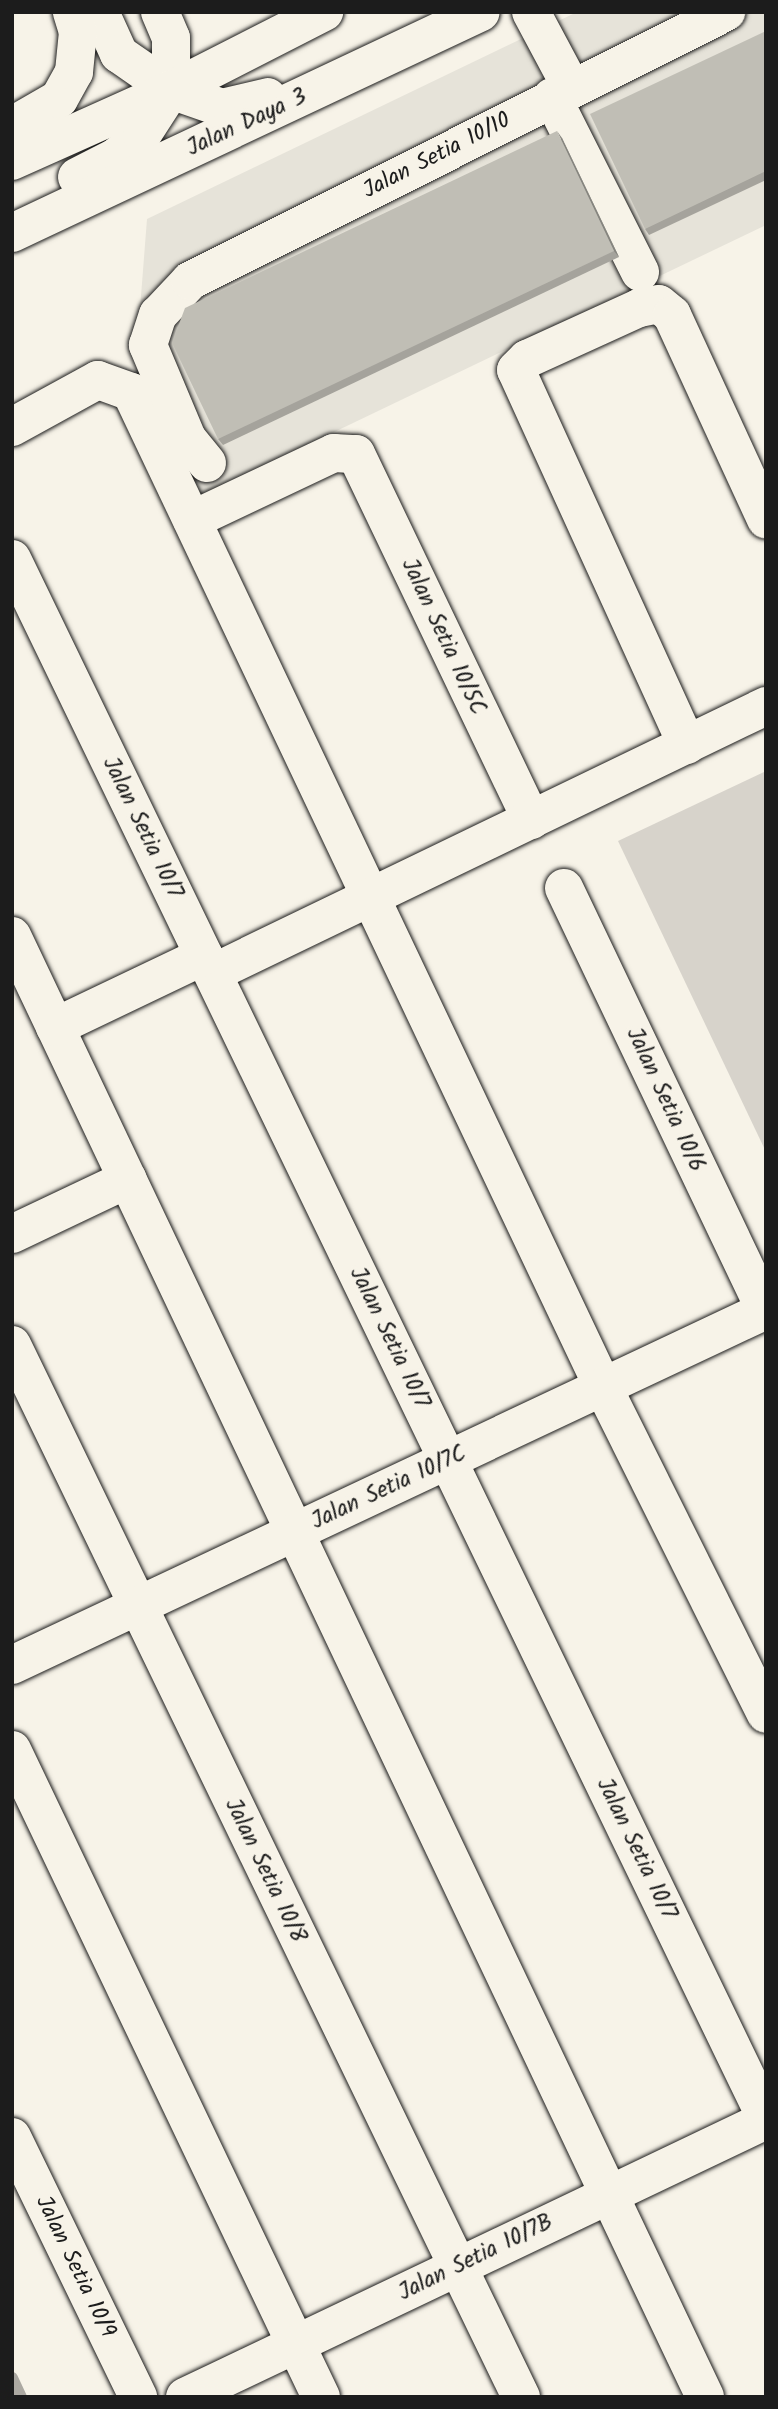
<!DOCTYPE html>
<html>
<head>
<meta charset="utf-8">
<style>
  body { margin:0 }
  #map { position:relative; width:778px; height:2409px; overflow:hidden; background:#f7f3e8; font-family:Kalam,sans-serif }
  div>[style] { position:absolute }
  .built>* { inset:0; background:#e6e3d9 }
  .green>* { inset:0; background:#d7d3cb }
  .stream>* { height:12px; margin:-6px; padding:0 6px; transform-origin:6px; border-radius:6px; background:#aca9a2 }
  .roads { filter:drop-shadow(0 0 2px #1c1c1c) drop-shadow(0 0 2px #1c1c1c) }
  .minor>* { height:38px; margin:-19px; padding:0 19px; transform-origin:19px; border-radius:19px; background:#f7f3e8 }
  .wall>* { inset:0; background:#a5a39c }
  .shaded-wall>* { inset:0; background:#86857f }
  .building>* { inset:0; background:#c0beb5 }
  span { translate:-50% -50%; white-space:nowrap; text-align:center; line-height:1.15; -webkit-text-stroke:7px #f7f3e8; paint-order:stroke }
  .street-label { font-size:23px; color:#1c1c1c }
  .frame { position:absolute; inset:0; border:14px solid #1c1c1c; pointer-events:none }
</style>
</head>
<body>
<div id="map">
  <div class="built">
    <div style="clip-path:polygon(577px 12px,766px 12px,766px 225px,199px 497px,136px 360px,147px 219px)"></div>
  </div>
  <div class="green">
    <div style="clip-path:polygon(766px 771px,766px 1152px,618px 841px)"></div>
  </div>
  <div class="stream">
    <div style="left:12px;top:2378px;width:21px;rotate:65deg"></div>
  </div>
  <div class="roads">
    <div class="minor">
      <div style="left:100px;top:12px;width:46px;rotate:65.7deg"></div>
      <div style="left:119px;top:54px;width:63px;rotate:34.7deg"></div>
      <div style="left:171px;top:90px;width:54px;rotate:19.4deg"></div>
      <div style="left:222px;top:108px;width:47px;rotate:-13.4deg"></div>
      <div style="left:160px;top:12px;width:28px;rotate:67deg"></div>
      <div style="left:171px;top:38px;width:52px;rotate:90deg"></div>
      <div style="left:531px;top:12px;width:85px;rotate:61.9deg"></div>
      <div style="left:552px;top:97px;width:196px;rotate:63.3deg"></div>
      <div style="left:12px;top:126px;width:54px;rotate:-29.9deg"></div>
      <div style="left:59px;top:99px;width:31px;rotate:-61deg"></div>
      <div style="left:74px;top:72px;width:40px;rotate:-84.3deg"></div>
      <div style="left:78px;top:32px;width:21px;rotate:-107deg"></div>
      <div style="left:12px;top:161px;width:174px;rotate:-24.1deg"></div>
      <div style="left:171px;top:90px;width:172px;rotate:-27deg"></div>
      <div style="left:77px;top:177px;width:44px;rotate:-27.1deg"></div>
      <div style="left:116px;top:157px;width:34px;rotate:-40deg"></div>
      <div style="left:142px;top:135px;width:54px;rotate:-57.2deg"></div>
      <div style="left:12px;top:233px;width:518px;rotate:-25.23deg"></div>
      <div style="left:12px;top:427px;width:98px;rotate:-28.7deg"></div>
      <div style="left:98px;top:380px;width:35px;rotate:20deg"></div>
      <div style="left:131px;top:392px;width:1101px;rotate:64.62deg"></div>
      <div style="left:603px;top:1387px;width:365px;rotate:63.5deg"></div>
      <div style="left:207px;top:463px;width:32px;rotate:-129deg"></div>
      <div style="left:187px;top:438px;width:101px;rotate:-112.8deg"></div>
      <div style="left:148px;top:345px;width:32px;rotate:-72deg"></div>
      <div style="left:158px;top:315px;width:47px;rotate:-46.7deg"></div>
      <div style="left:190px;top:281px;width:600px;rotate:-26.65deg"></div>
      <div style="left:192px;top:520px;width:157px;rotate:-25.3deg"></div>
      <div style="left:334px;top:453px;width:22px;rotate:3deg"></div>
      <div style="left:356px;top:454px;width:406px;rotate:64.4deg"></div>
      <div style="left:12px;top:559px;width:1732px;rotate:64.19deg"></div>
      <div style="left:687px;top:745px;width:412px;rotate:-114.5deg"></div>
      <div style="left:516px;top:370px;width:16px;rotate:-45deg"></div>
      <div style="left:527px;top:359px;width:123px;rotate:-24.5deg"></div>
      <div style="left:639px;top:308px;width:20px;rotate:-11deg"></div>
      <div style="left:659px;top:304px;width:17px;rotate:40deg"></div>
      <div style="left:672px;top:315px;width:225px;rotate:65.3deg"></div>
      <div style="left:564px;top:888px;width:470px;rotate:64.5deg"></div>
      <div style="left:12px;top:936px;width:1617px;rotate:64.62deg"></div>
      <div style="left:213px;top:973px;width:614px;rotate:-25.77deg"></div>
      <div style="left:55px;top:1027px;width:165px;rotate:-25.5deg"></div>
      <div style="left:12px;top:1234px;width:128px;rotate:-25.4deg"></div>
      <div style="left:12px;top:1345px;width:1169px;rotate:64.18deg"></div>
      <div style="left:12px;top:1665px;width:833px;rotate:-25.21deg"></div>
      <div style="left:12px;top:1750px;width:717px;rotate:64.47deg"></div>
      <div style="left:12px;top:2137px;width:289px;rotate:64.1deg"></div>
      <div style="left:185px;top:2397px;width:644px;rotate:-25.49deg"></div>
    </div>
  </div>
  <div class="wall">
    <div style="clip-path:polygon(766px 31px,766px 180px,649px 235px,645px 229px)"></div>
    <div style="clip-path:polygon(562px 138px,619px 257px,223px 445px,218px 439px)"></div>
  </div>
  <div class="shaded-wall">
    <div style="clip-path:polygon(557px 131px,562px 138px,619px 257px,614px 251px)"></div>
  </div>
  <div class="building">
    <div style="clip-path:polygon(766px 31px,766px 171px,645px 229px,590px 114px)"></div>
    <div style="clip-path:polygon(557px 131px,614px 251px,218px 439px,172px 343px,185px 308px)"></div>
  </div>
  <div class="street-label">
    <span style="left:247px;top:123px;rotate:-25deg">Jalan Daya 3</span>
    <span style="left:437px;top:156px;rotate:-27deg">Jalan Setia 10/10</span>
    <span style="left:443px;top:637px;rotate:65deg">Jalan Setia 10/5C</span>
    <span style="left:142px;top:828px;rotate:64deg">Jalan Setia 10/7</span>
    <span style="left:665px;top:1100px;rotate:65deg">Jalan Setia 10/6</span>
    <span style="left:389px;top:1338px;rotate:64deg">Jalan Setia 10/7</span>
    <span style="left:389px;top:1488px;rotate:-25deg">Jalan Setia 10/7C</span>
    <span style="left:636px;top:1849px;rotate:64deg">Jalan Setia 10/7</span>
    <span style="left:265px;top:1871px;rotate:64deg">Jalan Setia 10/8</span>
    <span style="left:476px;top:2258px;rotate:-26deg">Jalan Setia 10/7B</span>
    <span style="left:75px;top:2267px;rotate:64deg">Jalan Setia 10/9</span>
  </div>
  <div class="frame"></div>
</div>
</body>
</html>
